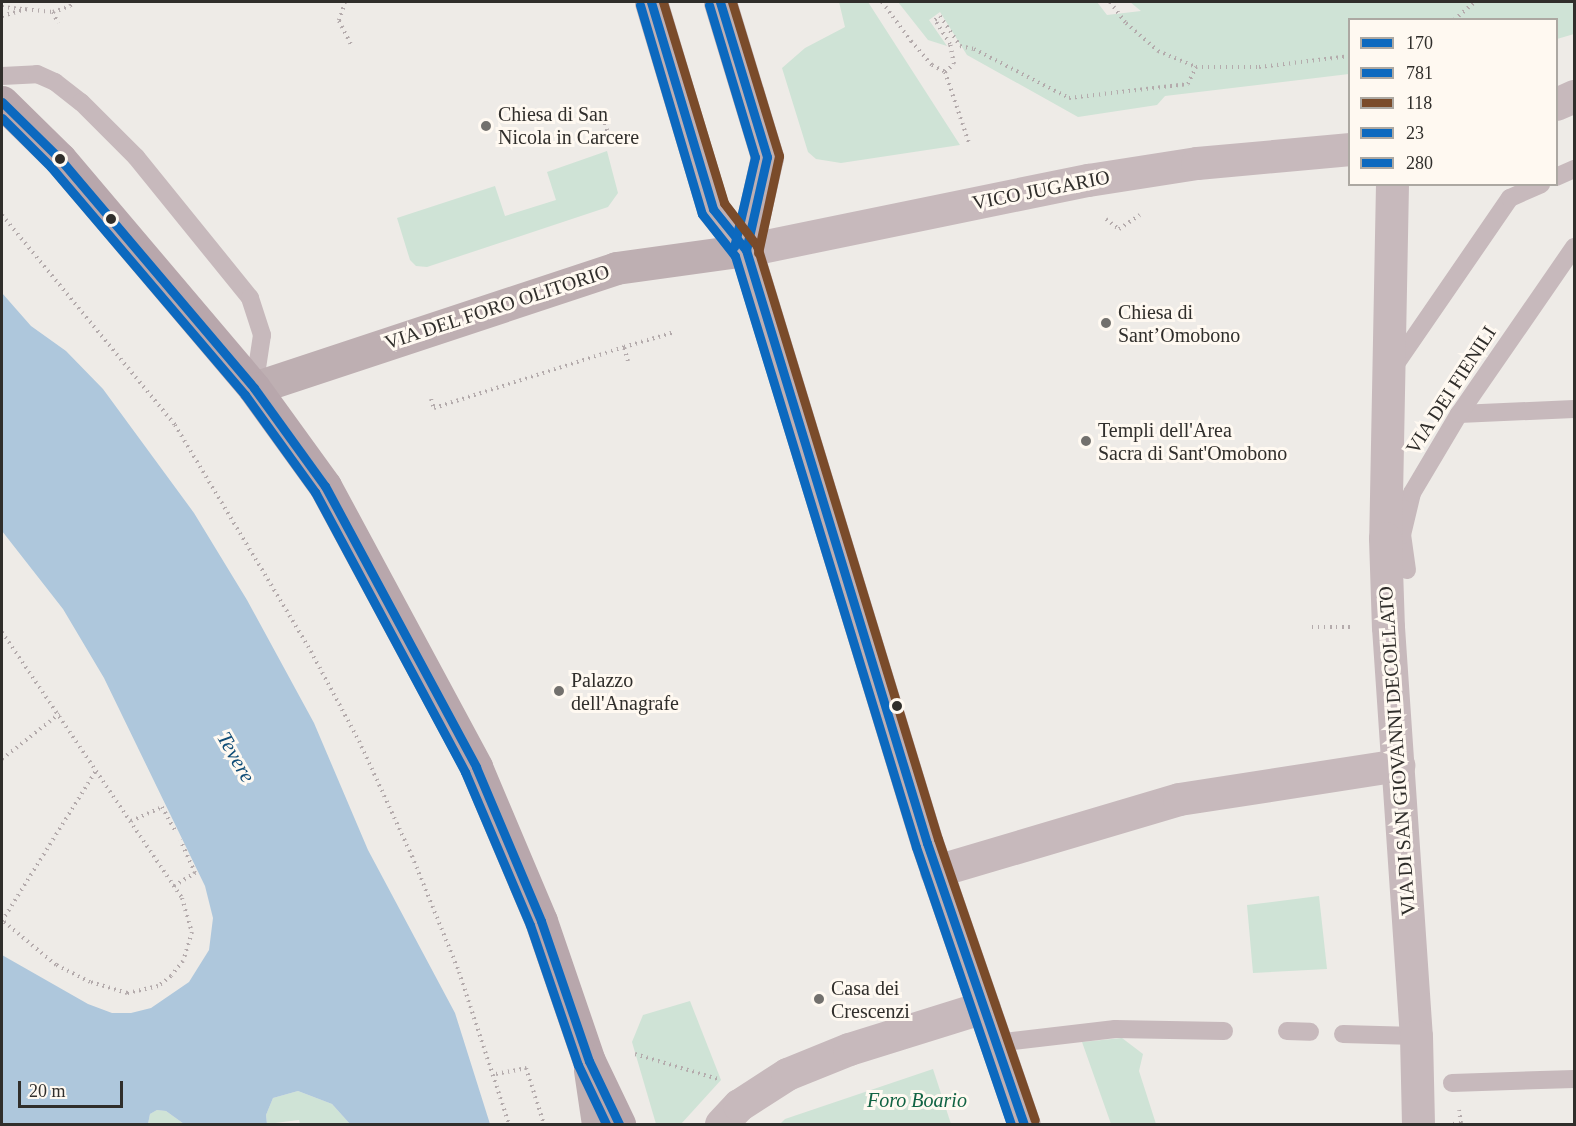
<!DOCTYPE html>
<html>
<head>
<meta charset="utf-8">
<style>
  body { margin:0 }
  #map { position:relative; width:1576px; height:1126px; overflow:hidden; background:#eeebe7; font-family:Georgia,serif }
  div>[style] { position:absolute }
  .green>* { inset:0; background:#cfe3d6 }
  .water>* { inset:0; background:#aec7dc }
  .path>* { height:4px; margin-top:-2px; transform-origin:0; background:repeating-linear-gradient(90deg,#b4abac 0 1.5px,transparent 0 6px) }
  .lane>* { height:18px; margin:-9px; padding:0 9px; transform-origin:9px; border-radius:9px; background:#c7b9bc }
  .street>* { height:33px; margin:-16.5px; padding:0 16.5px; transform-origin:16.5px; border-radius:16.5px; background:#c7b9bc }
  .secondary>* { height:33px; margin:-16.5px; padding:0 16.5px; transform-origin:16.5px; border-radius:16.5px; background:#beafb2 }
  .primary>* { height:33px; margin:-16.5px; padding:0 16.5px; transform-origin:16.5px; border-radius:16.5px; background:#b8a7ac }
  .bus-1>* { height:9px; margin:-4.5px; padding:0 4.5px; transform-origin:4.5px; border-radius:4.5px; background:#0c69bf }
  .bus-2>* { height:9px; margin:-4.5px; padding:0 4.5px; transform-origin:4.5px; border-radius:4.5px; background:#0c69bf }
  .bus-3>* { height:9px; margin:-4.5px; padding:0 4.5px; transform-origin:4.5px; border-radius:4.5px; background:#7a4b2a }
  .bus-4>* { height:9px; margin:-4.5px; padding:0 4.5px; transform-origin:4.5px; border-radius:4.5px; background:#0c69bf }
  .bus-5>* { height:9px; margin:-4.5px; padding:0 4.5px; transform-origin:4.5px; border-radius:4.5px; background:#0c69bf }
  .dots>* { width:16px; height:16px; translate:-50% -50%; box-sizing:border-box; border:3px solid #fff9f1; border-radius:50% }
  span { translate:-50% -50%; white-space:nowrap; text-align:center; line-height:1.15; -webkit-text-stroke:6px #fff9f1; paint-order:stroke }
  .poi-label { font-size:20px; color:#302e2b }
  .left { translate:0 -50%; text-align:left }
  .street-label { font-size:20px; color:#302e2b }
  .park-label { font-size:20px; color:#116343; font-style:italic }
  .water-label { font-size:21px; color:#0f4c76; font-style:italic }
  .frame { position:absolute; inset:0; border:3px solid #302e2b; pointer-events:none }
  .legend { position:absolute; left:1348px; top:18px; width:210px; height:168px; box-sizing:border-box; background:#fff9f1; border:2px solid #aca8a2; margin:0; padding:8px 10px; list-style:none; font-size:18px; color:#302e2b }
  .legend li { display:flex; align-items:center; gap:12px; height:30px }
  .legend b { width:30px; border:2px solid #aca8a2 }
  .scale { position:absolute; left:18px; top:1081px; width:105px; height:27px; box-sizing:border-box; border:3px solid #302e2b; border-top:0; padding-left:8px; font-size:18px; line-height:21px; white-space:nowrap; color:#302e2b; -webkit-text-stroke:4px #fff9f1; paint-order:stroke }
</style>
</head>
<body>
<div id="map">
  <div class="green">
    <div style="clip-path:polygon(839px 2px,868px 2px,960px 145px,841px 163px,816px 159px,808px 152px,782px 68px,805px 48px,845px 27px)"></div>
    <div style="clip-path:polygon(898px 2px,1097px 2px,1107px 15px,1141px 11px,1130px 2px,1574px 2px,1574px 34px,1557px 39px,1556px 20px,1350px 20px,1349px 74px,1165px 96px,1157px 105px,1078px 117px,967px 55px,940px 12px,929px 20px,947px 46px,928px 40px)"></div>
    <div style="clip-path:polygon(607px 151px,618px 193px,608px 207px,427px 267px,416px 266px,410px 260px,397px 218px,495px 186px,505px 216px,556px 200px,547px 172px)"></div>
    <div style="clip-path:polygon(1319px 896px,1327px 969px,1253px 973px,1247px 905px)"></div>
    <div style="clip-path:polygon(690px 1001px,721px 1080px,681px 1124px,656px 1124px,632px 1042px,643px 1015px)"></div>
    <div style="clip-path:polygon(1122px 1038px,1143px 1054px,1139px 1071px,1156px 1124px,1111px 1124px,1082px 1042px)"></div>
    <div style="clip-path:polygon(933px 1069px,951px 1124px,780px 1124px,785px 1119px)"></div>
    <div style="clip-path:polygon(298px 1091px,332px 1104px,350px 1124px,300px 1124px,299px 1120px,267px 1124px,266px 1115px,273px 1098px)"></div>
    <div style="clip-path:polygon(157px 1110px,166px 1111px,184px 1124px,148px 1124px,150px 1114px)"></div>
  </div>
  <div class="water">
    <div style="clip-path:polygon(2px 293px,31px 326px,66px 351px,103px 389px,194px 513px,247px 600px,314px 723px,368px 850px,455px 1013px,490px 1124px,350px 1124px,332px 1104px,298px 1091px,273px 1098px,266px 1115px,267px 1124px,184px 1124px,166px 1111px,157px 1110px,150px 1114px,148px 1124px,2px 1124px,2px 955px,88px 1004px,112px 1013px,131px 1013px,151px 1008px,189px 982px,209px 950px,213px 918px,205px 886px,104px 678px,63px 609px,2px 531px)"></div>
  </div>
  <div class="path">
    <div style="left:345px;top:2px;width:20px;rotate:108deg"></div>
    <div style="left:339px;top:21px;width:28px;rotate:63deg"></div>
    <div style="left:882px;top:2px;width:49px;rotate:53.4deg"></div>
    <div style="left:911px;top:41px;width:32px;rotate:49deg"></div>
    <div style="left:932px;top:65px;width:15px;rotate:28deg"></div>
    <div style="left:945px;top:72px;width:75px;rotate:71.3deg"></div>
    <div style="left:1110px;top:2px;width:26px;rotate:53deg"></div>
    <div style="left:1126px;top:23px;width:43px;rotate:41.2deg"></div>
    <div style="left:1158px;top:51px;width:41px;rotate:22.8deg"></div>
    <div style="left:1196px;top:67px;width:63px"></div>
    <div style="left:1259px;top:67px;width:92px;rotate:-6.9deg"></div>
    <div style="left:2px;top:7px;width:51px;rotate:5.6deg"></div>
    <div style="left:53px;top:12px;width:18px;rotate:-19deg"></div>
    <div style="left:70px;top:6px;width:5px;rotate:-53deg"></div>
    <div style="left:53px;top:12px;width:12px;rotate:66deg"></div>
    <div style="left:2px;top:16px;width:26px;rotate:-16deg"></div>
    <div style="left:1454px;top:20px;width:28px;rotate:-41deg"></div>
    <div style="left:945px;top:72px;width:12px;rotate:-42deg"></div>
    <div style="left:954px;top:64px;width:20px;rotate:-101deg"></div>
    <div style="left:950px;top:44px;width:28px;rotate:-122deg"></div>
    <div style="left:935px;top:20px;width:6px;rotate:-39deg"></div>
    <div style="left:940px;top:16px;width:36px;rotate:56deg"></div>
    <div style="left:960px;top:46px;width:14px;rotate:12deg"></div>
    <div style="left:974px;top:49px;width:107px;rotate:27.3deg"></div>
    <div style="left:1069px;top:98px;width:120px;rotate:-6.7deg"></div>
    <div style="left:1188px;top:84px;width:19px;rotate:-65deg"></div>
    <div style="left:594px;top:114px;width:7px;rotate:-16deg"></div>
    <div style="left:601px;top:112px;width:22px;rotate:72deg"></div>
    <div style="left:2px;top:215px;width:272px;rotate:50.5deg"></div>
    <div style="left:175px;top:425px;width:258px;rotate:59deg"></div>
    <div style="left:308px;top:646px;width:108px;rotate:61.8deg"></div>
    <div style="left:359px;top:741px;width:127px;rotate:65.3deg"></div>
    <div style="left:412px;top:856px;width:125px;rotate:67.9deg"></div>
    <div style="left:459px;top:972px;width:160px;rotate:71.8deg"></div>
    <div style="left:1106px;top:219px;width:16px;rotate:38deg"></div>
    <div style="left:1119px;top:229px;width:25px;rotate:-34deg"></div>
    <div style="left:628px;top:361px;width:15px;rotate:-106deg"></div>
    <div style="left:624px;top:347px;width:53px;rotate:-16.4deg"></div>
    <div style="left:431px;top:399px;width:9px;rotate:72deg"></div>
    <div style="left:434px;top:408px;width:200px;rotate:-17.8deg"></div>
    <div style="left:1312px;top:627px;width:42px"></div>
    <div style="left:2px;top:632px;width:321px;rotate:55.9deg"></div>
    <div style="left:182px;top:898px;width:35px;rotate:74deg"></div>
    <div style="left:192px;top:932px;width:30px;rotate:107deg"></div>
    <div style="left:183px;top:961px;width:19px;rotate:129deg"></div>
    <div style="left:171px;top:976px;width:16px;rotate:142deg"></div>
    <div style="left:158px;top:986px;width:32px;rotate:167deg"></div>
    <div style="left:127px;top:993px;width:39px;rotate:-163deg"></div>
    <div style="left:90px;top:982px;width:38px;rotate:-153deg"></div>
    <div style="left:56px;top:965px;width:70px;rotate:-140.2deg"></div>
    <div style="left:2px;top:759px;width:73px;rotate:-38.3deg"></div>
    <div style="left:131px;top:821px;width:34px;rotate:-24deg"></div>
    <div style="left:162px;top:807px;width:29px;rotate:61deg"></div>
    <div style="left:174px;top:886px;width:25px;rotate:-32deg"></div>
    <div style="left:195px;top:873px;width:36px;rotate:-114deg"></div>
    <div style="left:2px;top:921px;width:179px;rotate:-58deg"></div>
    <div style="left:635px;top:1054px;width:87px;rotate:16.8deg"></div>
    <div style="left:496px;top:1074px;width:31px;rotate:-11deg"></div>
    <div style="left:526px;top:1068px;width:59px;rotate:72.2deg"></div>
    <div style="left:1453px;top:1124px;width:8px;rotate:-7deg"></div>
    <div style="left:1461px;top:1123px;width:13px;rotate:-99deg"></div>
  </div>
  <div class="lane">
    <div style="left:2px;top:76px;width:35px;rotate:-3deg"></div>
    <div style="left:37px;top:74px;width:20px;rotate:24deg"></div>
    <div style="left:55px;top:82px;width:33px;rotate:38deg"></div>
    <div style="left:81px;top:102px;width:78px;rotate:45deg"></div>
    <div style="left:136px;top:157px;width:181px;rotate:51deg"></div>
    <div style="left:250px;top:298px;width:39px;rotate:72deg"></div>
    <div style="left:262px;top:335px;width:54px;rotate:98.6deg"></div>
    <div style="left:1556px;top:177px;width:20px;rotate:-24deg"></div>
    <div style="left:1391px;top:371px;width:210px;rotate:-55.5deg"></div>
    <div style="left:1510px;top:198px;width:34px;rotate:-24deg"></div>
    <div style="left:1459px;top:414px;width:115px;rotate:-2.5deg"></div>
    <div style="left:1407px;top:570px;width:35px;rotate:-98deg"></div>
    <div style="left:1402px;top:535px;width:43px;rotate:-76.6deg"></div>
    <div style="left:1412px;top:493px;width:92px;rotate:-59.3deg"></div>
    <div style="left:1459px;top:414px;width:203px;rotate:-55.4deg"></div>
    <div style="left:1287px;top:1031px;width:23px;rotate:2deg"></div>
    <div style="left:1343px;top:1034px;width:73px;rotate:1.6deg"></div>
    <div style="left:996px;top:1043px;width:120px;rotate:-6.7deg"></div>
    <div style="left:1115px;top:1029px;width:109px;rotate:1.1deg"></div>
    <div style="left:1452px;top:1083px;width:122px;rotate:-1.9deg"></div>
  </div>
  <div class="street">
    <div style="left:1556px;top:104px;width:20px;rotate:-24deg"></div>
    <div style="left:1392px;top:184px;width:354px;rotate:91.1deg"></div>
    <div style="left:1385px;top:538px;width:89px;rotate:88.1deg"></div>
    <div style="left:1388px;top:627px;width:410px;rotate:86.1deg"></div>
    <div style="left:1416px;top:1036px;width:88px;rotate:88.7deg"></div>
    <div style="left:746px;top:250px;width:349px;rotate:-11.6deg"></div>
    <div style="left:1088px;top:180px;width:110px;rotate:-8.9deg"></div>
    <div style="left:1197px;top:163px;width:154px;rotate:-5.2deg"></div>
    <div style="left:936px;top:871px;width:253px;rotate:-16.5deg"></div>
    <div style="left:1179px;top:799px;width:222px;rotate:-8.8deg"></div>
    <div style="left:721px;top:1124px;width:26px;rotate:-47deg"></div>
    <div style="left:739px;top:1105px;width:57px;rotate:-32.9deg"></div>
    <div style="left:787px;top:1074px;width:67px;rotate:-22deg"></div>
    <div style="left:849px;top:1049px;width:141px;rotate:-17.3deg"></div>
  </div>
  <div class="secondary">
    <div style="left:651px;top:2px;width:216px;rotate:73.3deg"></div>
    <div style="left:713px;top:209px;width:53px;rotate:51.2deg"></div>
    <div style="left:746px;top:250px;width:620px;rotate:73.03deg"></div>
    <div style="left:927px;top:843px;width:297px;rotate:71deg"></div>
    <div style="left:720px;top:2px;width:162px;rotate:73.1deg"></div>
    <div style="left:767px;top:157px;width:95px;rotate:102.7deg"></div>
    <div style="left:254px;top:388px;width:381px;rotate:-18.3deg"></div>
    <div style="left:616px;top:268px;width:131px;rotate:-7.9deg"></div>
    <div style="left:590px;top:1070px;width:55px;rotate:81.6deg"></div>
  </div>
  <div class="primary">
    <div style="left:2px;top:102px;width:81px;rotate:44.5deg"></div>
    <div style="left:60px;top:159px;width:300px;rotate:49.7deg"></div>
    <div style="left:254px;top:388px;width:121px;rotate:54.1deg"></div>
    <div style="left:325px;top:486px;width:319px;rotate:61.7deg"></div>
    <div style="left:476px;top:767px;width:167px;rotate:67.1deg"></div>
    <div style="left:541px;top:921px;width:148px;rotate:71.1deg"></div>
    <div style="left:589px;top:1061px;width:70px;rotate:64.5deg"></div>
  </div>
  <div class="bus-1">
    <div style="left:651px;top:2px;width:216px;rotate:73.3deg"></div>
    <div style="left:713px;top:209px;width:53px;rotate:51.2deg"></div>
    <div style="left:746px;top:250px;width:620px;rotate:73.03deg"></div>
    <div style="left:927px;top:843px;width:297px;rotate:71deg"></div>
    <div style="left:720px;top:2px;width:162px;rotate:73.1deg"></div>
    <div style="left:767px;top:157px;width:95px;rotate:102.7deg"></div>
  </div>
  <div class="bus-2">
    <div style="left:640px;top:5px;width:218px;rotate:73.5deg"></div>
    <div style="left:702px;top:214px;width:53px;rotate:51.8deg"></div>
    <div style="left:735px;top:256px;width:618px;rotate:72.97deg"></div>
    <div style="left:916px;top:847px;width:293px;rotate:71.1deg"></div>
    <div style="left:709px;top:5px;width:159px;rotate:73.2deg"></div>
    <div style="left:755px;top:157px;width:92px;rotate:103.1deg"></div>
  </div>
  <div class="bus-3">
    <div style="left:663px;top:2px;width:210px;rotate:73.1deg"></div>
    <div style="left:724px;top:203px;width:54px;rotate:52.5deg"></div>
    <div style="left:757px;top:246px;width:620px;rotate:73.03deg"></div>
    <div style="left:938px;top:839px;width:297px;rotate:71deg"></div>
    <div style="left:732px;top:2px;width:161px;rotate:73deg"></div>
    <div style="left:779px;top:156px;width:99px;rotate:102.2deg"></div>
  </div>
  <div class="bus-4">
    <div style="left:2px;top:102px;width:81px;rotate:44.5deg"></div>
    <div style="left:60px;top:159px;width:300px;rotate:49.7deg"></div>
    <div style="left:254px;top:388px;width:121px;rotate:54.1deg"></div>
    <div style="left:325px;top:486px;width:319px;rotate:61.7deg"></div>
    <div style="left:476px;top:767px;width:167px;rotate:67.1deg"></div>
    <div style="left:541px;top:921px;width:148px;rotate:71.1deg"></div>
    <div style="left:589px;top:1061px;width:70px;rotate:64.5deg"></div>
  </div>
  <div class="bus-5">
    <div style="left:2px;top:118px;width:69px;rotate:45deg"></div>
    <div style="left:51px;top:167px;width:299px;rotate:49.6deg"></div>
    <div style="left:245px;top:395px;width:120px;rotate:54.2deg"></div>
    <div style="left:315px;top:492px;width:318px;rotate:61.8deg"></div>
    <div style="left:465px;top:772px;width:166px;rotate:67deg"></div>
    <div style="left:530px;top:925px;width:148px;rotate:71.1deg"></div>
    <div style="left:578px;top:1065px;width:65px;rotate:64.6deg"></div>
  </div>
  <div class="dots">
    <div style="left:486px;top:126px;background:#72706d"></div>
    <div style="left:60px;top:159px;background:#302e2b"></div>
    <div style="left:111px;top:219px;background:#302e2b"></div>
    <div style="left:1106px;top:323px;background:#72706d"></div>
    <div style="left:1086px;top:441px;background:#72706d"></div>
    <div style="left:559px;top:691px;background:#72706d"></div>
    <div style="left:897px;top:706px;background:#302e2b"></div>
    <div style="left:819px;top:999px;background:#72706d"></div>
  </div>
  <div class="poi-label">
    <span class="left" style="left:498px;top:126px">Chiesa di San<br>Nicola in Carcere</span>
    <span class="left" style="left:1118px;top:324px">Chiesa di<br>Sant’Omobono</span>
    <span class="left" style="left:1098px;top:442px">Templi dell'Area<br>Sacra di Sant'Omobono</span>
    <span class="left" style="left:571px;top:692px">Palazzo<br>dell'Anagrafe</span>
    <span class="left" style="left:831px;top:1000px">Casa dei<br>Crescenzi</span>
  </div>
  <div class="street-label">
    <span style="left:1041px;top:190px;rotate:-11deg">VICO JUGARIO</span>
    <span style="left:497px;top:307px;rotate:-18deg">VIA DEL FORO OLITORIO</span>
    <span style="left:1451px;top:390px;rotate:-57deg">VIA DEI FIENILI</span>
    <span style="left:1397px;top:751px;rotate:-94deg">VIA DI SAN GIOVANNI DECOLLATO</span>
  </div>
  <div class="park-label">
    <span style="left:917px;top:1100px">Foro Boario</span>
  </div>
  <div class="water-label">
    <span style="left:236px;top:757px;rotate:60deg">Tevere</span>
  </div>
  <div class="frame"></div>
  <ul class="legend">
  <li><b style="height:8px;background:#0c69bf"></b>170</li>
  <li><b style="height:8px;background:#0c69bf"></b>781</li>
  <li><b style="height:8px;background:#7a4b2a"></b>118</li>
  <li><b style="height:8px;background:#0c69bf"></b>23</li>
  <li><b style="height:8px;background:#0c69bf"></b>280</li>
  </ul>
  <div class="scale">20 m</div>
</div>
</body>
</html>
